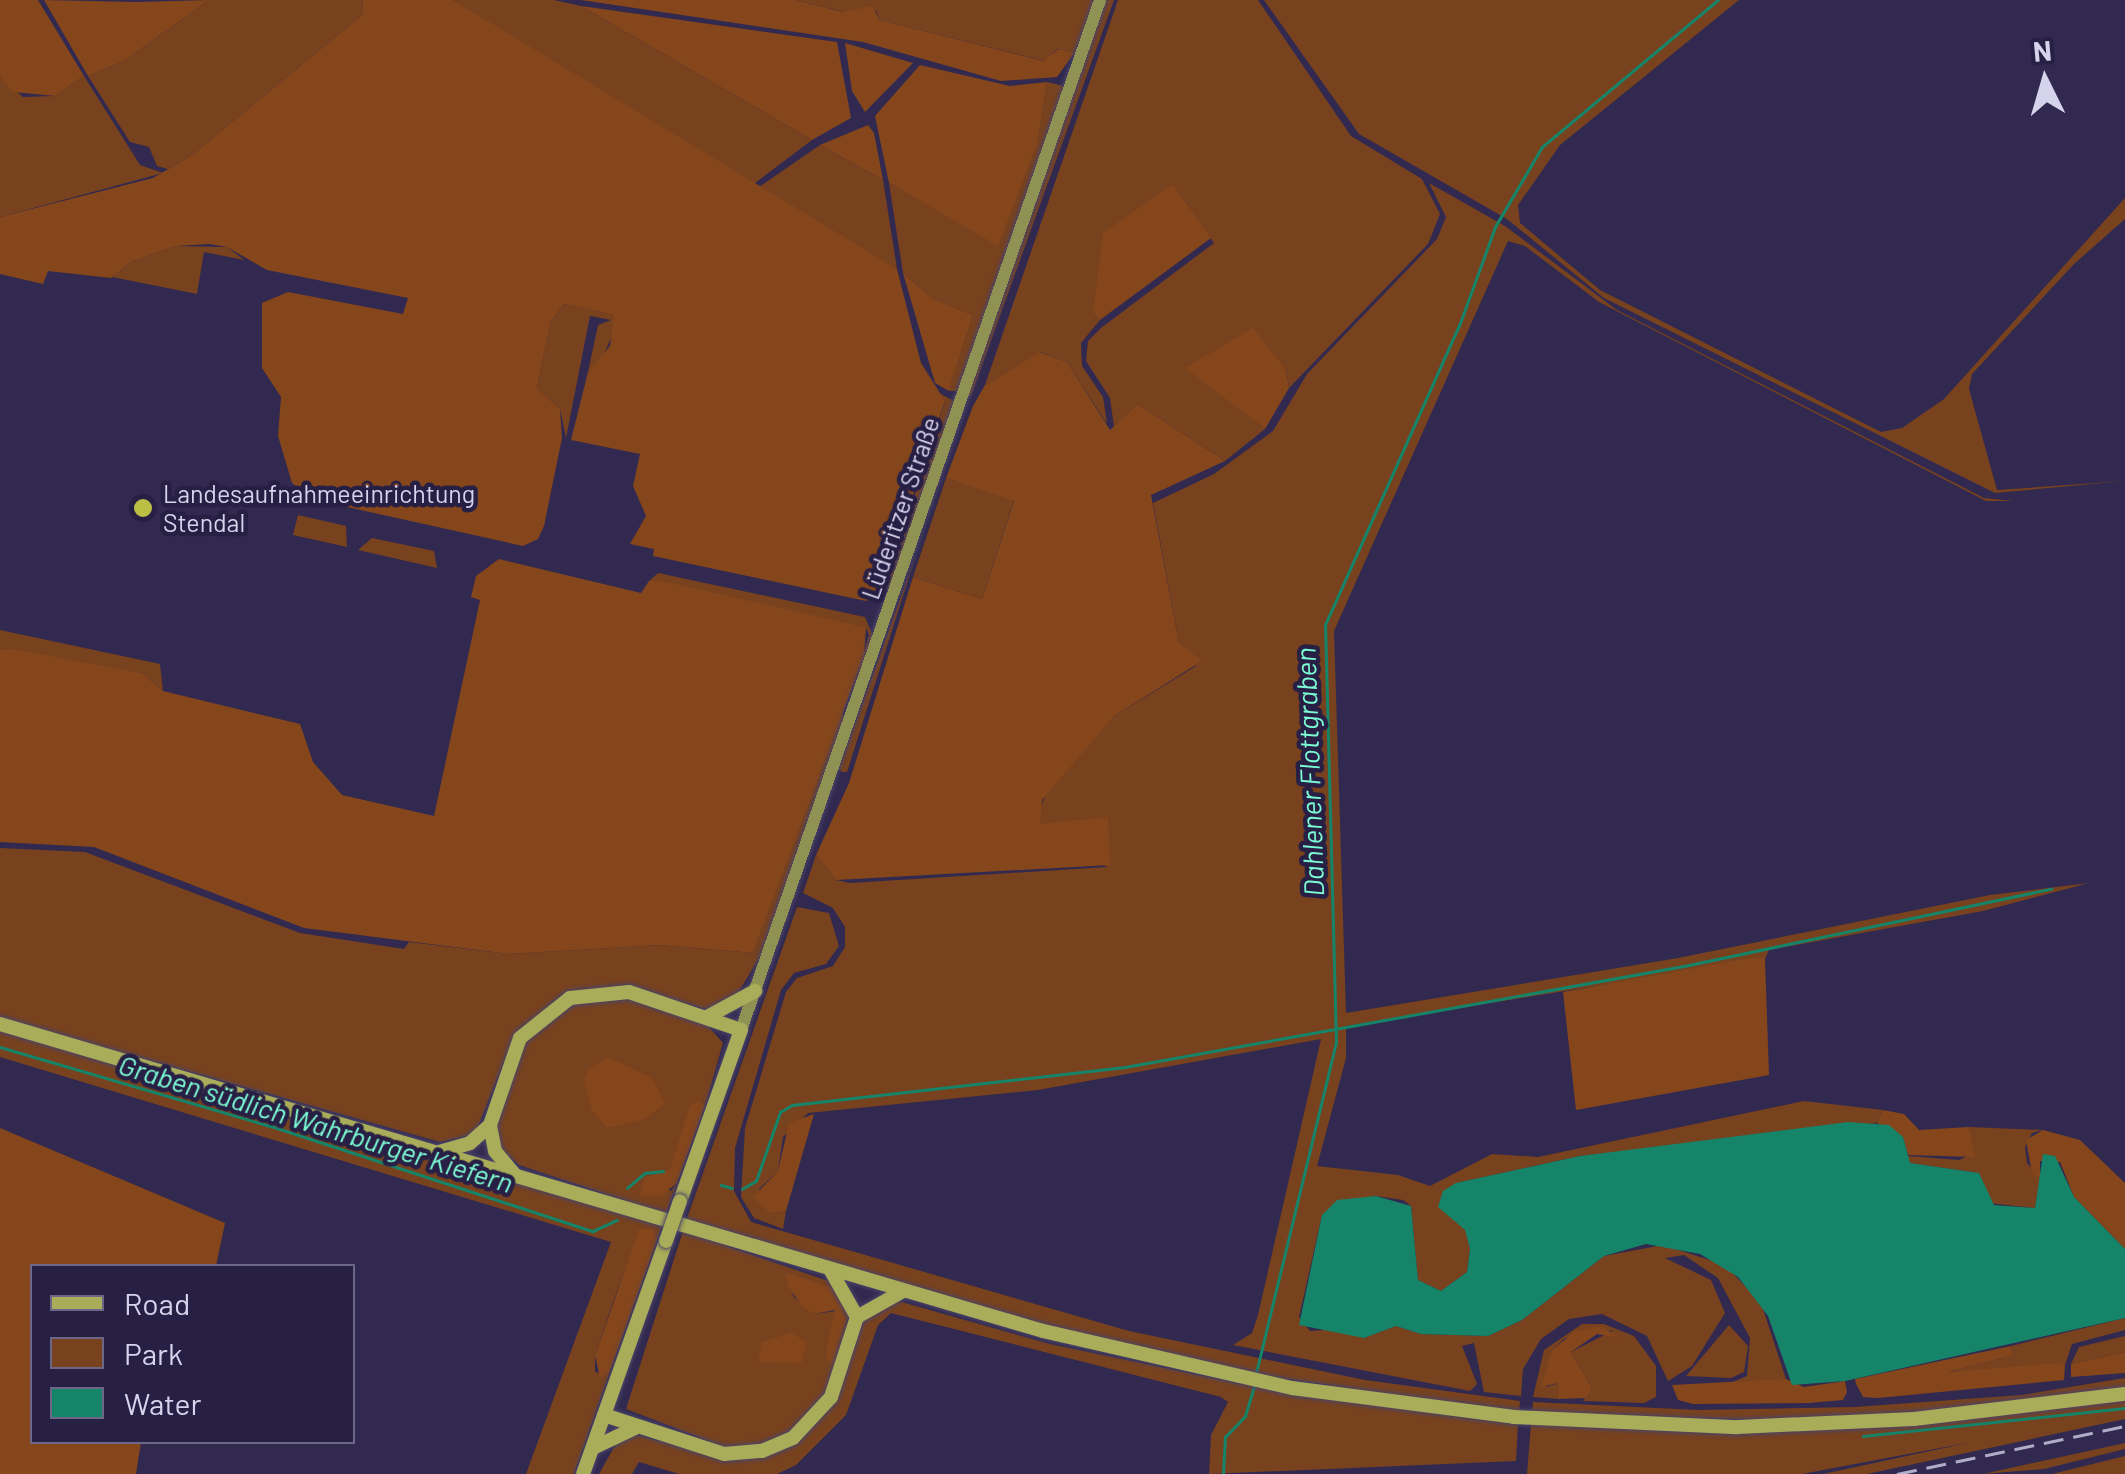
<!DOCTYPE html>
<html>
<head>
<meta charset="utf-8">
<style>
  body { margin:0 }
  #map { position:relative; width:2125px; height:1474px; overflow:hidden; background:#31294f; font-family:Barlow,sans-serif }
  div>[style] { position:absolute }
  .green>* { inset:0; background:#78421e }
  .forest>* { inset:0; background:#85461c }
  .water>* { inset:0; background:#158469 }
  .stream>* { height:2.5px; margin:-1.25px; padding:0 1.25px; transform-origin:1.25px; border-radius:1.25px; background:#158469 }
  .roads { filter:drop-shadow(0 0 2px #4b4468) drop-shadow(0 0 2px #4b4468) }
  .secondary>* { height:12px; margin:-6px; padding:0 6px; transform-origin:6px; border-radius:6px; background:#8f9252 }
  .primary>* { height:14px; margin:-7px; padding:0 7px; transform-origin:7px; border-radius:7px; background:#a9ac58 }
  .rail>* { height:2.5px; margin-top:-1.25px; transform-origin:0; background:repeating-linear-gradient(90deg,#b1adc9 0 20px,transparent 0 30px) }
  .bridges { filter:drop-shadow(0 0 2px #4b4468) drop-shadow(0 0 2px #4b4468) }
  .primary-bridge>* { height:14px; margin:-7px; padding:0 7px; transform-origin:7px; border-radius:7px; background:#a9ac58 }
  .dots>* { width:28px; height:28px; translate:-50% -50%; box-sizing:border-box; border:5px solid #271f44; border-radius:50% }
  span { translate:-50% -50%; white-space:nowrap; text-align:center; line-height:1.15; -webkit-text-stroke:9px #271f44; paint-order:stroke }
  .poi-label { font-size:25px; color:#d6d3ec }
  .left { translate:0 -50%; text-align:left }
  .street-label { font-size:25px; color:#d6d3ec }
  .water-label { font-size:28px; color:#7dfbd4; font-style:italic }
  .legend { position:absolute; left:30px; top:1264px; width:325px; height:180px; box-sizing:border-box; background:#271f44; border:2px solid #6d6787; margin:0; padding:12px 18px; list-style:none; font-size:30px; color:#d6d3ec }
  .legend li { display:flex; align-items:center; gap:20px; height:50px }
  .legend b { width:50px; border:2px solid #6d6787 }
  .north { position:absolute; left:1995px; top:30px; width:100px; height:100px; -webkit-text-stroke:8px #271f44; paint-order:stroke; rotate:355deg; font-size:28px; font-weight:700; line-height:40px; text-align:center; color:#d6d3ec }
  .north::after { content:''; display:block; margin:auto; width:35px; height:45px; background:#d6d3ec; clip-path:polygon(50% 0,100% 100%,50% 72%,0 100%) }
</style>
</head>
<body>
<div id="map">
  <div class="green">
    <div style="clip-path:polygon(209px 0,363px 0,362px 15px,192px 155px,168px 169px,157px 166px,149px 147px,130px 142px,88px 76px,124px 61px)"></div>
    <div style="clip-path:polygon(453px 0,554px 0,581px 6px,812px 140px,751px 186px)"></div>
    <div style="clip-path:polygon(796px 0,1094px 0,1075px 52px,1057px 49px,1045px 61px,880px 20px,876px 11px,844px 12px)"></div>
    <div style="clip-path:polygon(1106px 0,1114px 0,971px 396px,969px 394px)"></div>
    <div style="clip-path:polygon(1118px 0,1258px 0,1351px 136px,1422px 179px,1440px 214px,1428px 244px,1289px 388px,1286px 369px,1186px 367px,1265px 429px,1225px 461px,1138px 404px,1114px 427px,1110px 398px,1086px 361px,1088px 341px,1101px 328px,1214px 243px,1173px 184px,1093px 311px,1100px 320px,1081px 343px,1082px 366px,1103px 397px,1107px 424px,1067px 362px,1041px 352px,985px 385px)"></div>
    <div style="clip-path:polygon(1264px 0,1739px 0,1560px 145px,1518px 205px,1520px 223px,1600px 290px,1881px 432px,1902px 428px,1944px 399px,2125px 198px,2125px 219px,2074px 264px,1972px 374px,1969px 389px,1997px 490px,2125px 481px,1995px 493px,1604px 298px,1507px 219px,1359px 134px)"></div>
    <div style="clip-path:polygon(84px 76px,140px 165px,163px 173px,0 217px,0 77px,23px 97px,55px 96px)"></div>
    <div style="clip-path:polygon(1047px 82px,1064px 86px,959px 391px,949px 391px,973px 315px,932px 298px,903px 273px,889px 183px,998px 245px,1038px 136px)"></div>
    <div style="clip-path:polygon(820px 145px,883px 180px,897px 269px,756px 189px)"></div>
    <div style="clip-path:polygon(1429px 183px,1505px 226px,1617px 310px,1984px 498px,2013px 501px,1986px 501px,1599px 302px,1525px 246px,1508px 241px,1334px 631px,1346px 1013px,1678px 958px,1990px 895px,2089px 883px,1983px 911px,1769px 950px,1765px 959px,1346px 1026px,1346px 1058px,1317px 1166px,1398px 1175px,1430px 1186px,1492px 1154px,1538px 1157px,1804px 1101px,1883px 1110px,1877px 1123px,1580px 1156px,1457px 1183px,1470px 1249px,1467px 1272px,1441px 1291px,1418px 1280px,1411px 1206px,1403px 1200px,1376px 1196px,1322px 1215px,1299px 1317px,1310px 1331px,1338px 1329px,1364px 1338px,1396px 1326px,1421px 1334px,1488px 1336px,1522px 1320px,1604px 1256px,1663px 1245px,1725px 1265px,1761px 1303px,1786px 1379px,1776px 1383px,1728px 1384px,1747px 1376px,1750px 1338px,1718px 1278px,1684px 1255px,1665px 1258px,1711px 1280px,1725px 1313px,1692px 1366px,1668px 1381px,1647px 1336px,1602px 1314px,1569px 1319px,1541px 1339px,1523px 1369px,1521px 1396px,1484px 1392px,1474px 1343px,1462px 1346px,1477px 1384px,1470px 1391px,1233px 1345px,1252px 1333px,1258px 1315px,1321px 1039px,1038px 1090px,808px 1113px,783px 1137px,778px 1171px,759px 1189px,771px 1214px,786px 1211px,783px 1229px,754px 1218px,741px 1197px,745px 1128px,786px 992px,797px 978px,833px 966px,845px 947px,845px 927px,833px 908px,803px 893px,816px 855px,836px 880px,850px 883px,1107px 867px,1040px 824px,1039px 811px,1049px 786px,1114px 716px,1196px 666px,1179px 643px,1153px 503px,1214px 474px,1273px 431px,1307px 374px,1437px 239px,1446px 217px)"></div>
    <div style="clip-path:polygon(175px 246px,227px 247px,244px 260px,204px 252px,197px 294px,112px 277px,131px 262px)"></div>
    <div style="clip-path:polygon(564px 304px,615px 315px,616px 327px,600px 363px,588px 372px,598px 325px,611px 320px,590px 316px,566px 438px,560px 409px,537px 388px,551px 321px)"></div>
    <div style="clip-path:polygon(939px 393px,954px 401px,892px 587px,885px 587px,945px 402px)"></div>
    <div style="clip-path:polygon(946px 478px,1014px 500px,982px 599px,913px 577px)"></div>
    <div style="clip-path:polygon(298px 515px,346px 526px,347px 547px,293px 535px)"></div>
    <div style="clip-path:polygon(372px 538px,434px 551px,437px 568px,358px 550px)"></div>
    <div style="clip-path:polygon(916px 555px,847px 772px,842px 772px,839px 769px)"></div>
    <div style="clip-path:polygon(658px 573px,865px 617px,873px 636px,849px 703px,869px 635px,866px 627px,649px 581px)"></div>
    <div style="clip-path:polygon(0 630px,160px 664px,163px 691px,142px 673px,0 650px)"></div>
    <div style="clip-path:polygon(842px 711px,844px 718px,761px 955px,733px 1001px,709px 1010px,625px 985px,560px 996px,514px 1036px,475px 1134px,440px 1142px,0 1018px,0 848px,85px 852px,300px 933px,404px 949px,409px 942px,509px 954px,660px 945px,753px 953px)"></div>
    <div style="clip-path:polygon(797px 907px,829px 913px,839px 946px,826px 964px,794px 973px,781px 990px,735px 1148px,734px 1191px,751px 1222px,1129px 1331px,1365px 1380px,1520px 1401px,1519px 1412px,1239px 1372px,1084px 1336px,686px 1221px)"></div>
    <div style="clip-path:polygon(625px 997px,708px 1026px,723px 1043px,705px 1106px,670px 1169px,644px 1177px,671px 1191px,677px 1183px,666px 1214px,519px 1165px,499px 1147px,497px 1122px,526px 1040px,576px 1002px)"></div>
    <div style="clip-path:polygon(0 1029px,662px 1225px,658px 1238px,653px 1229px,640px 1229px,612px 1305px,595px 1356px,595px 1372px,609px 1374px,574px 1474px,526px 1474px,611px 1242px,0 1057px)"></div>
    <div style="clip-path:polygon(1969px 1127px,2043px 1130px,2032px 1133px,2025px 1147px,2027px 1163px,2040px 1178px,2035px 1208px,1989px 1203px,1979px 1173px,1909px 1163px,1908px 1156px,1959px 1160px,1972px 1154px)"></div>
    <div style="clip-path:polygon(evenodd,683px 1231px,834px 1283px,850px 1312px,834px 1375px,817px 1408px,792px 1431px,762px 1445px,727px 1448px,626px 1409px,683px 1231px,785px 1276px,844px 1314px,825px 1356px,836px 1311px,814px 1314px,794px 1297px,785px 1276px)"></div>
    <div style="clip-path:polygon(898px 1301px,1050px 1344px,1236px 1383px,1518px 1424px,1516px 1461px,1209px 1474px,1211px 1435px,1228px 1402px,1221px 1397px,891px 1313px,878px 1325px,846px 1415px,796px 1465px,777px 1474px,679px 1474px,639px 1462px,632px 1474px,599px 1474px,618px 1440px,636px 1435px,734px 1461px,798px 1443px,836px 1402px,865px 1318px)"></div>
    <div style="clip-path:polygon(2125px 1318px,2125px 1330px,2072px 1344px,2065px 1365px,1948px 1372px,2014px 1355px,2011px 1346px)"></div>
    <div style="clip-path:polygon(1582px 1324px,1604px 1324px,1634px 1336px,1656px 1366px,1656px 1397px,1644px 1403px,1583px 1401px,1592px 1388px,1571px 1352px,1614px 1330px,1565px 1338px,1552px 1350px,1546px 1387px,1559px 1383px,1559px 1399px,1533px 1397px,1544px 1350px)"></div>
    <div style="clip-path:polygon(1729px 1325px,1748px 1346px,1744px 1372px,1731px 1378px,1686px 1376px)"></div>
    <div style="clip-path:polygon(2125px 1336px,2125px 1352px,2071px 1364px,2079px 1347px)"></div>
    <div style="clip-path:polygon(2125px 1378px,2125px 1388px,1952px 1411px,1772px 1420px,1532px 1413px,1533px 1402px,1698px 1410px,1855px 1407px,2022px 1395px)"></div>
    <div style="clip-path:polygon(2125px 1399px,2125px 1419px,1867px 1474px,1823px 1474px,1972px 1442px,1802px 1474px,1527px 1474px,1531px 1424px,1680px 1432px,1856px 1429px)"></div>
    <div style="clip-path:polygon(2125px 1443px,2125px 1449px,2044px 1469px,1983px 1474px)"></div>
    <div style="clip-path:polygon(2125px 1456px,2125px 1474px,2052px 1474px)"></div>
  </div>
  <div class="forest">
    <div style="clip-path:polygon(0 0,38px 0,84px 76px,55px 96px,13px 92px,0 77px)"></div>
    <div style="clip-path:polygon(44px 0,136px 2px,209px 0,124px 61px,88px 76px)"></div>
    <div style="clip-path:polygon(363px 0,453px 0,897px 269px,921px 363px,945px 401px,879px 596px,866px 601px,653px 556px,654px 549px,630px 544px,646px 516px,633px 486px,640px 454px,571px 440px,588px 372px,610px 346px,614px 315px,564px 304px,551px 321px,537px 388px,560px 409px,562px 438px,544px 526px,538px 539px,523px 546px,311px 499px,292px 483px,278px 436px,281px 397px,262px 368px,262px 303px,288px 292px,403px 314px,408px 298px,267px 270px,227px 247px,210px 244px,175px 246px,131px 262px,111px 278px,48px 271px,43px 284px,0 274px,0 217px,153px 178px,192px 155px,362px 15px)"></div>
    <div style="clip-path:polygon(581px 0,796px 0,843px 12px,872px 6px,880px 20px,1044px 61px,1058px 49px,1075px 52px,1057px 77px,1001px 81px,863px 42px)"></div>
    <div style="clip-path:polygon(581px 6px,837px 42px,851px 118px,812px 140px)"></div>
    <div style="clip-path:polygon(845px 43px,913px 63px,865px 112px,852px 91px)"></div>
    <div style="clip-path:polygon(920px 65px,1010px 86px,1047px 82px,1037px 144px,998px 246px,889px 183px,875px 116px)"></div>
    <div style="clip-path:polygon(868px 125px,874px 133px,883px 180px,820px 145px)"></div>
    <div style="clip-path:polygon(1173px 184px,1211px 238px,1100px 320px,1093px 312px,1103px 233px)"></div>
    <div style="clip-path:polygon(903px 273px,932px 298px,973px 315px,949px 391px,935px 383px)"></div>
    <div style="clip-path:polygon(1253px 328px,1286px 370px,1289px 388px,1265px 429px,1185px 368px)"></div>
    <div style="clip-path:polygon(1040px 352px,1067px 362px,1110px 430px,1138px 404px,1225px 461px,1151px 495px,1179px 643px,1202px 661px,1114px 716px,1042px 800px,1040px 824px,1108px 817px,1110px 865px,836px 880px,816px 855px,849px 783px,913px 577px,982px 599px,1014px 501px,946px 478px,973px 406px,985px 385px)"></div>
    <div style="clip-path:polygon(499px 559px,641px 593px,649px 581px,661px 581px,866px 627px,864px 656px,753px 953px,660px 945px,509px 954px,304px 928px,94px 847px,0 842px,0 650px,12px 649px,142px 673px,163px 691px,300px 724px,313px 762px,342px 795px,434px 816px,480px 600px,471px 597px,476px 576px)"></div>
    <div style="clip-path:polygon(1756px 957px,1765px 959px,1769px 1075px,1576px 1110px,1563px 992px)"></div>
    <div style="clip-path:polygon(608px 1057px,652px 1078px,665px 1103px,645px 1119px,607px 1128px,592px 1110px,584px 1081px,588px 1070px)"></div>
    <div style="clip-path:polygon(700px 1101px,705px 1106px,677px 1183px,661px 1196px,640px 1195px,644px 1177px,670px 1169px,690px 1106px)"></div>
    <div style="clip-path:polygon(1883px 1110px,1904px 1114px,1919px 1130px,1969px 1127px,1975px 1157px,1908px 1155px,1903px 1137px,1877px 1123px)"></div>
    <div style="clip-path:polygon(814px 1114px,786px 1211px,771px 1214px,753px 1197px,778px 1171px,789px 1123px)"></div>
    <div style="clip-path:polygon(0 1128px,225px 1223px,216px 1266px,32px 1266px,32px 1442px,141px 1442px,136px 1474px,0 1474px)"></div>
    <div style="clip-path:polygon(2043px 1130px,2080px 1140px,2125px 1183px,2125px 1249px,2074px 1197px,2060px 1162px,2040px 1161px,2040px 1178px,2032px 1174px,2026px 1140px)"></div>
    <div style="clip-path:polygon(639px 1229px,653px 1229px,658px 1238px,609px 1374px,600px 1377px,595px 1356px)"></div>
    <div style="clip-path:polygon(791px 1274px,831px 1288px,841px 1302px,845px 1321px,832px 1365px,825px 1356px,835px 1310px,814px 1314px,803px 1307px,789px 1288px,785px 1276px)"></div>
    <div style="clip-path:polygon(1601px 1326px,1620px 1338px,1597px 1334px,1571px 1352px,1592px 1388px,1586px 1398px,1559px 1399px,1559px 1383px,1541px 1387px,1552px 1350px,1574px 1332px)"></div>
    <div style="clip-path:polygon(791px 1333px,807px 1342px,801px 1363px,758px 1362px,762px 1342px)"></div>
    <div style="clip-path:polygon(2011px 1346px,2014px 1355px,1948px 1372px,2058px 1363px,2065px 1365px,2064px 1380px,1878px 1398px,1863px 1397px,1856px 1384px,1855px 1379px)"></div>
    <div style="clip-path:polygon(2125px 1352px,2125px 1373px,2071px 1377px,2071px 1364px)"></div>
    <div style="clip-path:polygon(1786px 1379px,1804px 1387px,1845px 1381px,1847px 1392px,1843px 1400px,1809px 1403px,1693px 1404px,1678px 1400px,1672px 1385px)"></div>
  </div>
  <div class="water">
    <div style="clip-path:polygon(1848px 1122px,1889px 1125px,1903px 1137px,1910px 1163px,1979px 1173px,1994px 1205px,2035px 1208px,2043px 1154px,2055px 1156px,2074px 1197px,2125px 1249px,2125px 1318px,1845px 1381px,1792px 1385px,1768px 1316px,1738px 1277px,1700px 1254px,1646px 1244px,1604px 1256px,1522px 1320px,1488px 1336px,1421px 1334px,1396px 1326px,1364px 1338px,1299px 1325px,1322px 1215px,1337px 1200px,1376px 1196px,1411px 1206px,1418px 1280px,1441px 1291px,1467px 1272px,1470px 1249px,1465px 1230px,1438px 1207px,1443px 1191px,1456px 1183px,1580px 1156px)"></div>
  </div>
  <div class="stream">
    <div style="left:0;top:1047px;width:282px;rotate:16.3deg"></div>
    <div style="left:271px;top:1126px;width:339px;rotate:18.1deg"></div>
    <div style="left:593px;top:1231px;width:26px;rotate:-25deg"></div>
    <div style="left:721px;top:1185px;width:11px;rotate:15deg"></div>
    <div style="left:627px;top:1188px;width:23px;rotate:-40deg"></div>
    <div style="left:645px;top:1173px;width:18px;rotate:-6deg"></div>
    <div style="left:742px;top:1189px;width:16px;rotate:-30deg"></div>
    <div style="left:756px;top:1181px;width:73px;rotate:-70.8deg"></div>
    <div style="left:780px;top:1112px;width:14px;rotate:-30deg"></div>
    <div style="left:792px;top:1105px;width:335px;rotate:-6.5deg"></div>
    <div style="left:1125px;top:1067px;width:573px;rotate:-10.25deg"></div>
    <div style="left:1689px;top:965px;width:370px;rotate:-11.9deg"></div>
    <div style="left:1256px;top:1373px;width:340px;rotate:-76.4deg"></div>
    <div style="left:1336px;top:1043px;width:418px;rotate:-91.5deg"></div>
    <div style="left:1325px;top:625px;width:328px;rotate:-65.9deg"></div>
    <div style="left:1459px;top:326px;width:105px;rotate:-70deg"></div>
    <div style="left:1495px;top:227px;width:93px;rotate:-59.6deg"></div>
    <div style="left:1542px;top:147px;width:229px;rotate:-39.9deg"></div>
    <div style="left:1863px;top:1436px;width:263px;rotate:-6.1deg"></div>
    <div style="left:1223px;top:1474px;width:37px;rotate:-87deg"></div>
    <div style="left:1225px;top:1437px;width:29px;rotate:-46deg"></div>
    <div style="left:1245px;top:1416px;width:31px;rotate:-73deg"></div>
  </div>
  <div class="roads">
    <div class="secondary">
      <div style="left:741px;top:1030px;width:1091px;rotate:-70.78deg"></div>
    </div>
    <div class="primary">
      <div style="left:707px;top:1017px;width:55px;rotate:-28.4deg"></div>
      <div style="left:0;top:1024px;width:1087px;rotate:16.4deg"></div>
      <div style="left:1043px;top:1331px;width:255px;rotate:12.9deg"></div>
      <div style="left:1292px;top:1388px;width:224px;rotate:7.4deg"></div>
      <div style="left:1514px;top:1417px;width:224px;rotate:2.6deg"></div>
      <div style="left:1738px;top:1427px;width:176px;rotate:-2.6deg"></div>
      <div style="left:1914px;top:1419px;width:212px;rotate:-6.8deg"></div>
      <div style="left:439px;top:1152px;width:32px;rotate:-16deg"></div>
      <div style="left:470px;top:1143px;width:27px;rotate:-42deg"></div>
      <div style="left:515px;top:1175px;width:31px;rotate:-130deg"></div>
      <div style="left:495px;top:1151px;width:26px;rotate:-101deg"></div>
      <div style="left:490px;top:1125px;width:92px;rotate:-71deg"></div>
      <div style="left:520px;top:1038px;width:64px;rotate:-38.7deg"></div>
      <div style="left:570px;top:998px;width:59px;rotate:-5.8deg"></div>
      <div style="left:629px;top:992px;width:118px;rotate:18.7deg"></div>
      <div style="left:741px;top:1030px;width:182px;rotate:109.6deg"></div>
      <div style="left:857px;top:1317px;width:53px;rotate:-29.5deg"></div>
      <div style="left:604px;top:1415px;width:126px;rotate:18deg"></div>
      <div style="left:724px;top:1454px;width:38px;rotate:-5deg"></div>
      <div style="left:762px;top:1451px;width:34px;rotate:-23deg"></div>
      <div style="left:793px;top:1438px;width:56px;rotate:-47.2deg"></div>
      <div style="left:831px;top:1397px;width:84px;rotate:-72deg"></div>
      <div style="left:857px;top:1317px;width:55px;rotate:-119.4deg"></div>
      <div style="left:593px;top:1448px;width:49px;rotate:-25.5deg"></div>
      <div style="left:583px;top:1474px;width:247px;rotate:-70.4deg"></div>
    </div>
  </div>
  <div class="rail">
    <div style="left:1897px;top:1474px;width:233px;rotate:-11.9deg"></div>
  </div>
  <div class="bridges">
    <div class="primary-bridge">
      <div style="left:666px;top:1241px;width:42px;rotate:-70.7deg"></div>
    </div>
  </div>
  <div class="dots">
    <div style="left:143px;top:508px;background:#bbc044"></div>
  </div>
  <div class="poi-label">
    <span class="left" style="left:163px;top:508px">Landesaufnahmeeinrichtung<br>Stendal</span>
  </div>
  <div class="street-label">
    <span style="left:900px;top:508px;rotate:-71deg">Lüderitzer Straße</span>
  </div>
  <div class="water-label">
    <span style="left:1309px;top:772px;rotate:-92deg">Dahlener Flottgraben</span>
    <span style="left:316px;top:1123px;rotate:17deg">Graben südlich Wahrburger Kiefern</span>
  </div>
  <ul class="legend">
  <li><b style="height:12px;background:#a9ac58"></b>Road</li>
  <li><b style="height:28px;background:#78421e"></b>Park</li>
  <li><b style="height:28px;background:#158469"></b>Water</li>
  </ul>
  <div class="north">N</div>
</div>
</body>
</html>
